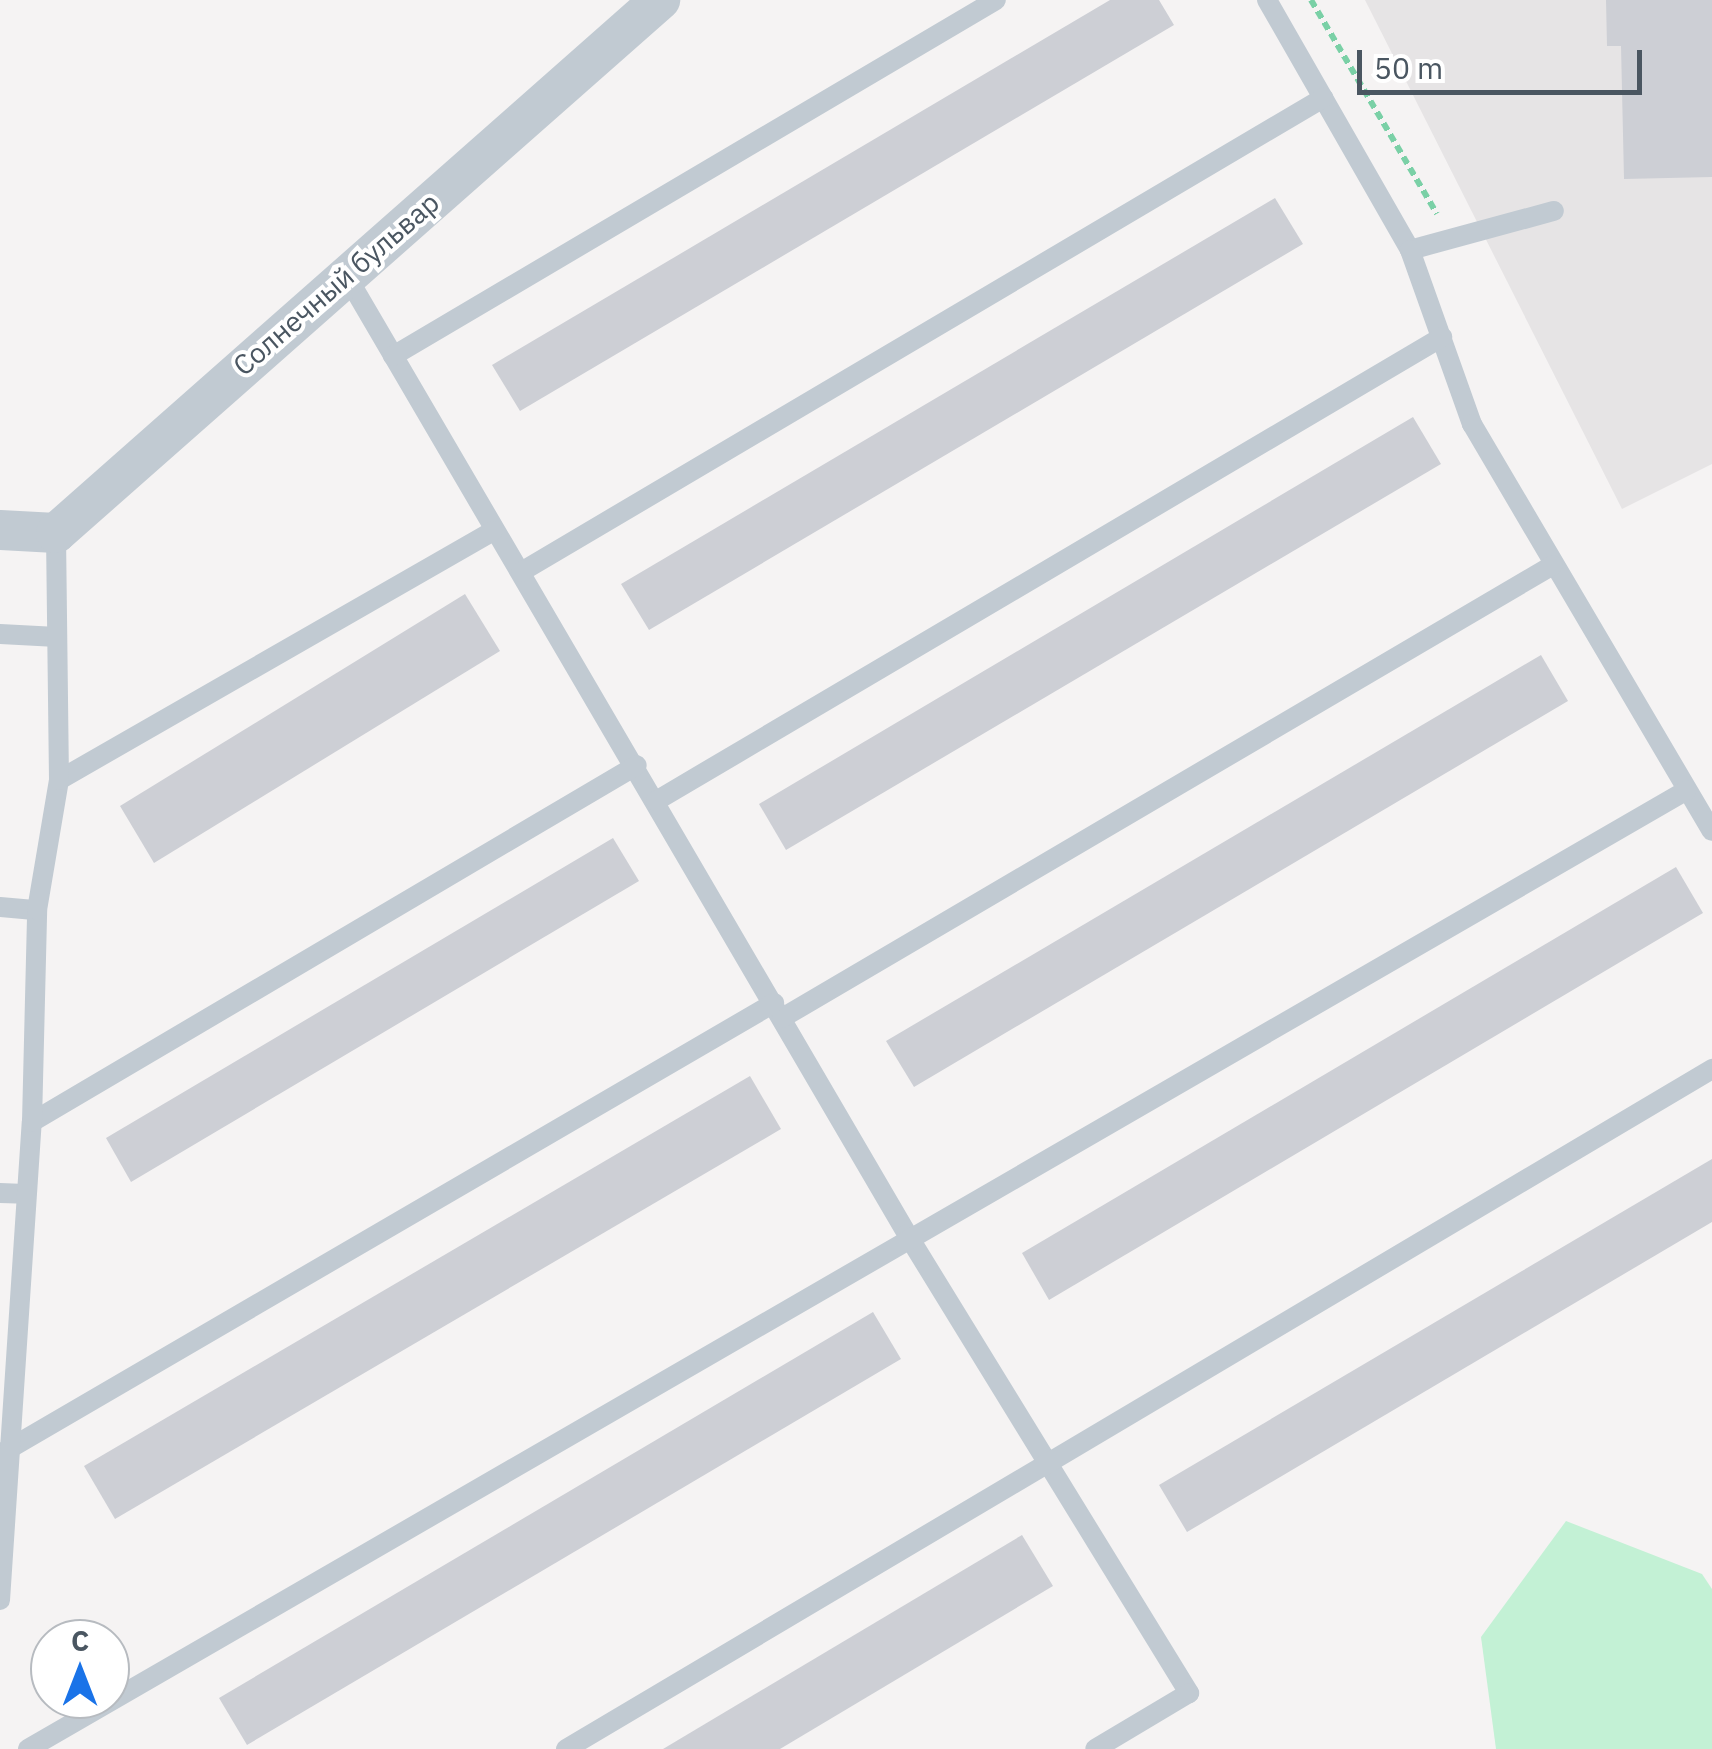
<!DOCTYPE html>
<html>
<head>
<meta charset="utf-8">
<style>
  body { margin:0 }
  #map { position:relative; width:1712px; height:1749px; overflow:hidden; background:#f5f3f3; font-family:"IBM Plex Sans",sans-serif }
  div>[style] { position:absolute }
  .education>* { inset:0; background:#e6e4e5 }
  .green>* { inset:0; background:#c3f1d5 }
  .building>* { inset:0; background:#cdcfd5 }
  .path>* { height:6px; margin-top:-3px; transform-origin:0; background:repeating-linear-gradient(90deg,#7ad0a6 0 8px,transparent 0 13px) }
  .lane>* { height:20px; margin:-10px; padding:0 10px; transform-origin:10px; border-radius:10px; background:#c1cad2 }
  .street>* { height:40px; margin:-20px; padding:0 20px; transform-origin:20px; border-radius:20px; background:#c1cad2 }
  span { translate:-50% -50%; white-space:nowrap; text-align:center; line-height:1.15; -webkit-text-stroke:8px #fff; paint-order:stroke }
  .street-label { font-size:28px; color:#4a5661 }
  .north { position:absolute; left:30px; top:1619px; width:100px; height:100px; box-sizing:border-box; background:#fff; border:2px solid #b7bbc0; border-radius:50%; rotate:0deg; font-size:28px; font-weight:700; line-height:40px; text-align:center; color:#4a5661 }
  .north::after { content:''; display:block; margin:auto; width:35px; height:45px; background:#1a73e8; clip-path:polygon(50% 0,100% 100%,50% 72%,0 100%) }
  .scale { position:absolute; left:1357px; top:50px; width:285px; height:45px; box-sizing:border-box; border:5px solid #4a5661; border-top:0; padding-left:12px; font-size:30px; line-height:35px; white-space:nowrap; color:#4a5661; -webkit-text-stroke:8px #fff; paint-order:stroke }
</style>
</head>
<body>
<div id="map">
  <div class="education">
    <div style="clip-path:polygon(1365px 0,1712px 0,1712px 464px,1622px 509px)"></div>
  </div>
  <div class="green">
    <div style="clip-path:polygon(1566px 1521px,1702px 1574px,1712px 1589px,1712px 1749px,1496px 1749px,1481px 1637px)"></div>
  </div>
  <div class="building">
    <div style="clip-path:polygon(1110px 0,1159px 0,1174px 25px,520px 411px,492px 365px)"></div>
    <div style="clip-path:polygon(1606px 0,1712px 0,1712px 177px,1624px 179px,1621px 46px,1607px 46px)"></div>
    <div style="clip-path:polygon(1275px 198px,1303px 244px,649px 630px,621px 584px)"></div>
    <div style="clip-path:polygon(1413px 417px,1441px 464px,786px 850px,759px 804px)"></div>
    <div style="clip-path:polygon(465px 594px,500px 651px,154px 863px,120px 806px)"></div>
    <div style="clip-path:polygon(1541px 655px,1568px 701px,914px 1087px,886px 1041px)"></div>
    <div style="clip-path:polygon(613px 838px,639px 881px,131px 1182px,106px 1138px)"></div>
    <div style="clip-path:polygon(1676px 867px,1703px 913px,1049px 1300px,1022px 1253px)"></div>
    <div style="clip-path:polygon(750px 1076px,781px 1129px,115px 1519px,84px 1466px)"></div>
    <div style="clip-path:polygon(1712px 1159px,1712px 1222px,1187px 1532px,1159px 1485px)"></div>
    <div style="clip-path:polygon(873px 1312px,901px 1359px,247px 1745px,219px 1698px)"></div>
    <div style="clip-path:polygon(1022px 1535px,1053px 1586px,780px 1749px,663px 1749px)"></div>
  </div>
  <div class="path">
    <div style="left:1311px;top:0;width:248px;rotate:59.5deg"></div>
  </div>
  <div class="lane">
    <div style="left:1267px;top:0;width:288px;rotate:60.2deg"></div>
    <div style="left:1410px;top:250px;width:149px;rotate:-15.2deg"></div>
    <div style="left:1410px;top:250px;width:185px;rotate:70.4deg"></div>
    <div style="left:1472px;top:424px;width:472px;rotate:59.5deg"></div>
    <div style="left:346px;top:275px;width:1111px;rotate:59.67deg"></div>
    <div style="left:907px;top:1234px;width:539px;rotate:58.43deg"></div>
    <div style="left:1189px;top:1693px;width:109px;rotate:149.2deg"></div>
    <div style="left:393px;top:356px;width:700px;rotate:-30.56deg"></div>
    <div style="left:521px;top:572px;width:932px;rotate:-30.58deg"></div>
    <div style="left:0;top:634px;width:57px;rotate:3deg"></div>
    <div style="left:59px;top:780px;width:500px;rotate:-29.84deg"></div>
    <div style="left:656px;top:801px;width:913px;rotate:-30.55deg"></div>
    <div style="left:0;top:907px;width:37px;rotate:5deg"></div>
    <div style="left:782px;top:1018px;width:894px;rotate:-30.44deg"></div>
    <div style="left:32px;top:1122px;width:702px;rotate:-30.54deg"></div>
    <div style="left:0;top:1193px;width:25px;rotate:2deg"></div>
    <div style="left:0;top:1454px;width:896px;rotate:-30.23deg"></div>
    <div style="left:0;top:1600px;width:479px;rotate:-86.2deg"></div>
    <div style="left:32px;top:1122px;width:212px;rotate:-88.6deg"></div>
    <div style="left:37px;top:910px;width:132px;rotate:-80.4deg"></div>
    <div style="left:59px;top:780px;width:247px;rotate:-90.7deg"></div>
    <div style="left:28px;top:1749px;width:1916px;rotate:-30.03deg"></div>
    <div style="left:566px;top:1749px;width:1333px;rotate:-30.68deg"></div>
  </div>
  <div class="street">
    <div style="left:0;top:530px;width:56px;rotate:3.1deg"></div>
    <div style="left:56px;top:533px;width:806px;rotate:-41.43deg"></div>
  </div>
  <div class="street-label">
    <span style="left:336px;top:284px;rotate:-41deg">Солнечный бульвар</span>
  </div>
  <div class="north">С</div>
  <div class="scale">50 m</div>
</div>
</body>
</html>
